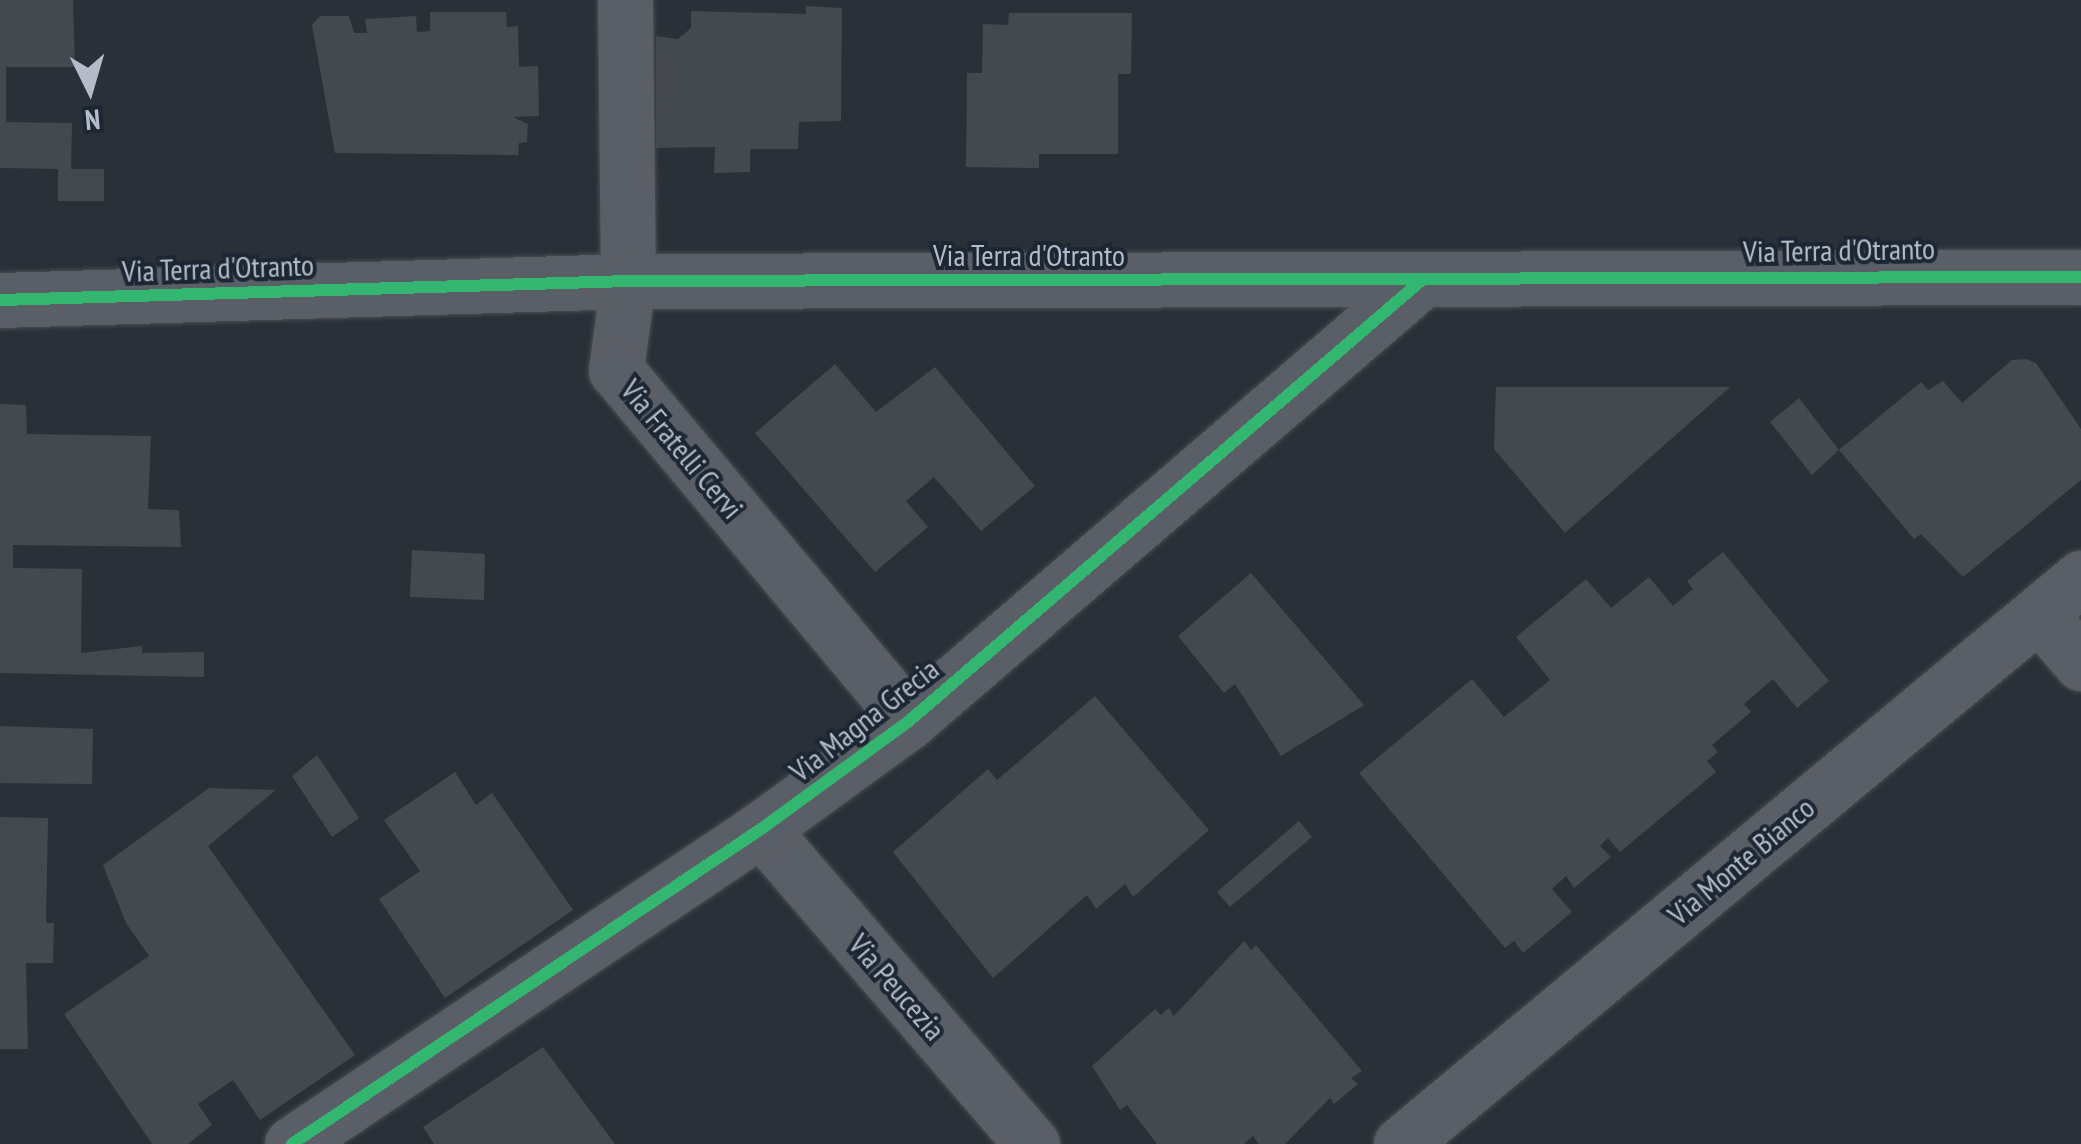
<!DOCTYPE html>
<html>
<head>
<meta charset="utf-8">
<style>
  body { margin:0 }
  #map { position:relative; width:2081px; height:1144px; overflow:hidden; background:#2a3038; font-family:"PT Sans Narrow",sans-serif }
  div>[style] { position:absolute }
  .building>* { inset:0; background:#444950 }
  .roads { filter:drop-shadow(0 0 2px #484c53) drop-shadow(0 0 2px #484c53) }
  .minor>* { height:55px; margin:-27.5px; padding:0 27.5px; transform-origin:27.5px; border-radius:27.5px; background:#5a5e66 }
  .tertiary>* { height:55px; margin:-27.5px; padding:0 27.5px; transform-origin:27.5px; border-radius:27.5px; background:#5a5e66 }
  .cycleway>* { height:12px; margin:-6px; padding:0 6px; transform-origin:6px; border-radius:6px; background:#33b770 }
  span { translate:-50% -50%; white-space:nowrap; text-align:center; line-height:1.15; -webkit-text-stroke:8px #1d2633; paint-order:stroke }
  .street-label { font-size:30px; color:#b4bcc9 }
  .north { position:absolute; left:40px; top:40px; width:100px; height:100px; -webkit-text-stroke:8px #1d2633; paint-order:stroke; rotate:175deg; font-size:28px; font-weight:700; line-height:40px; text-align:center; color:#b4bcc9 }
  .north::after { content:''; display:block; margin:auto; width:35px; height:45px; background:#b4bcc9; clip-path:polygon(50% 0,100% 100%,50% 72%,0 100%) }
</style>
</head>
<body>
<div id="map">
  <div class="building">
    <div style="clip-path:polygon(0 0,73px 0,75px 67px,6px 67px,6px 122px,72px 123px,71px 169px,104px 169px,104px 201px,58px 201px,58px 169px,0 168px)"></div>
    <div style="clip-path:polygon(806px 6px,842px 8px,841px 121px,799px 122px,798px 149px,750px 149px,750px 172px,714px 173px,715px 147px,656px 148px,656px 36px,678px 39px,691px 28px,691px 11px,806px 14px)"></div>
    <div style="clip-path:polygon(430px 12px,506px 12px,507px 27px,518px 26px,519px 67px,538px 66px,539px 116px,513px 117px,528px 124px,527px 142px,519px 143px,518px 155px,335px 153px,312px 25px,320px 16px,349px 16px,354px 33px,367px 33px,365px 19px,416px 16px,417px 32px,430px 31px)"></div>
    <div style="clip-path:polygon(1009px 13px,1132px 13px,1131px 74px,1118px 74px,1118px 154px,1039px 154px,1039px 168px,966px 167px,967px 73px,982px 73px,983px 24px,1008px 25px)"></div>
    <div style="clip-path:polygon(2026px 359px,2036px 363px,2081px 429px,2081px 480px,1963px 577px,1921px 534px,1914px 539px,1839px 450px,1921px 382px,1928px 390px,1943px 381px,1962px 403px,2012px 360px)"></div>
    <div style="clip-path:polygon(835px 364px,876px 412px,935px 367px,1035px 486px,981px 531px,934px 477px,906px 501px,928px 527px,875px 572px,755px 433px)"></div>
    <div style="clip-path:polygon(1496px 387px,1730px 387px,1565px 533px,1494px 449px)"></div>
    <div style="clip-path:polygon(1799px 398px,1839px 450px,1812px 475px,1770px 422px)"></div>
    <div style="clip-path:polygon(0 404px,26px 405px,27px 434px,151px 436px,148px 509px,179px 510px,181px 547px,13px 545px,13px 568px,82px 569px,81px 653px,142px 646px,142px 653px,204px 652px,204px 677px,0 673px)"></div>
    <div style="clip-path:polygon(412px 550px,485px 554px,484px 600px,410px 597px)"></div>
    <div style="clip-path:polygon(1723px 552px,1829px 681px,1797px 708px,1773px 679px,1744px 704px,1751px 712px,1712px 745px,1718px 752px,1707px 761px,1716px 772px,1620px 852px,1608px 838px,1600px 846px,1611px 857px,1574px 888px,1566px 876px,1552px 889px,1572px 912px,1523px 953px,1514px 941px,1505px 948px,1359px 773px,1472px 679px,1504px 717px,1550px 680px,1516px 637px,1586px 579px,1611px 608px,1649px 577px,1673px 606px,1693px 589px,1687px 581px)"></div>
    <div style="clip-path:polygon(1251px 573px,1364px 705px,1281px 756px,1235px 684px,1224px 693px,1178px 636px)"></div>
    <div style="clip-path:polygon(1095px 696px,1209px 830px,1133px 897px,1125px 884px,1096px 909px,1087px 895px,993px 978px,893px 852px,988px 769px,997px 780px)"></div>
    <div style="clip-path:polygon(0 726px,93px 729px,92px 784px,0 783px)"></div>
    <div style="clip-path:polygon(317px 755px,359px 818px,332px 837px,292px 776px)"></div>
    <div style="clip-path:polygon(455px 772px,476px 805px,492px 793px,573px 910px,445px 998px,379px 899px,420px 871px,384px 820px)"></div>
    <div style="clip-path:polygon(209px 788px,276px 790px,208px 846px,355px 1055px,260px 1120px,233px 1080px,198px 1104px,212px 1125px,188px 1144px,152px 1144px,64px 1014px,149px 956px,126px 923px,103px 865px)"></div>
    <div style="clip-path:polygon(0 817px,48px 818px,46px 923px,54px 923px,53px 963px,26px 963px,28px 1049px,0 1049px)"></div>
    <div style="clip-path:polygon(1299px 821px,1312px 837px,1230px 907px,1217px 892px)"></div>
    <div style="clip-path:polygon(1244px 941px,1251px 950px,1256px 945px,1362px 1071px,1351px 1078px,1358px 1084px,1334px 1104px,1330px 1098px,1285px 1144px,1259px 1144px,1253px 1136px,1244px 1144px,1157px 1144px,1127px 1105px,1120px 1110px,1092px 1066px,1155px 1009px,1161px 1015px,1169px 1008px,1174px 1016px)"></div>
    <div style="clip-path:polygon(543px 1047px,615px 1144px,434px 1144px,423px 1127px)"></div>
  </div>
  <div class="roads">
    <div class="minor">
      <div style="left:625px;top:0;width:281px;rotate:89.4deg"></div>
      <div style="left:628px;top:281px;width:90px;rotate:97.7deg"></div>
      <div style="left:616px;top:370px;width:457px;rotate:50.1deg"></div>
      <div style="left:2039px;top:614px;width:65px;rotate:49.4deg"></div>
      <div style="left:761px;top:829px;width:416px;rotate:49.3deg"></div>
      <div style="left:292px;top:1144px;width:565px;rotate:-33.89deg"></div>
      <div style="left:761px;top:829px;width:183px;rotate:-36.1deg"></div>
      <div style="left:909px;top:721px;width:678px;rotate:-40.69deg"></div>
      <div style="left:1401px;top:1144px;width:885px;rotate:-39.77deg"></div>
    </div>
    <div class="tertiary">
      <div style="left:0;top:300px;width:628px;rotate:-1.73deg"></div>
      <div style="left:628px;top:281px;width:1453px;rotate:-0.16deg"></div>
    </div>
  </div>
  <div class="cycleway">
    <div style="left:0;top:300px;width:628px;rotate:-1.73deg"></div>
    <div style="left:628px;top:281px;width:1453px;rotate:-0.16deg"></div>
    <div style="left:292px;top:1144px;width:565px;rotate:-33.89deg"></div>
    <div style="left:761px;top:829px;width:183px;rotate:-36.1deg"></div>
    <div style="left:909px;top:721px;width:678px;rotate:-40.69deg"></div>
  </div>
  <div class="street-label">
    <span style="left:1839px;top:250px;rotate:-1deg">Via Terra d'Otranto</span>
    <span style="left:1029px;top:255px">Via Terra d'Otranto</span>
    <span style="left:218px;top:268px;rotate:-2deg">Via Terra d'Otranto</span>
    <span style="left:682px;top:449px;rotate:50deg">Via Fratelli Cervi</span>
    <span style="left:864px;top:720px;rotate:-38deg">Via Magna Grecia</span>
    <span style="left:1741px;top:861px;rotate:-40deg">Via Monte Bianco</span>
    <span style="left:897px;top:987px;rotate:49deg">Via Peucezia</span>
  </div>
  <div class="north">N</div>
</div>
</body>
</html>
